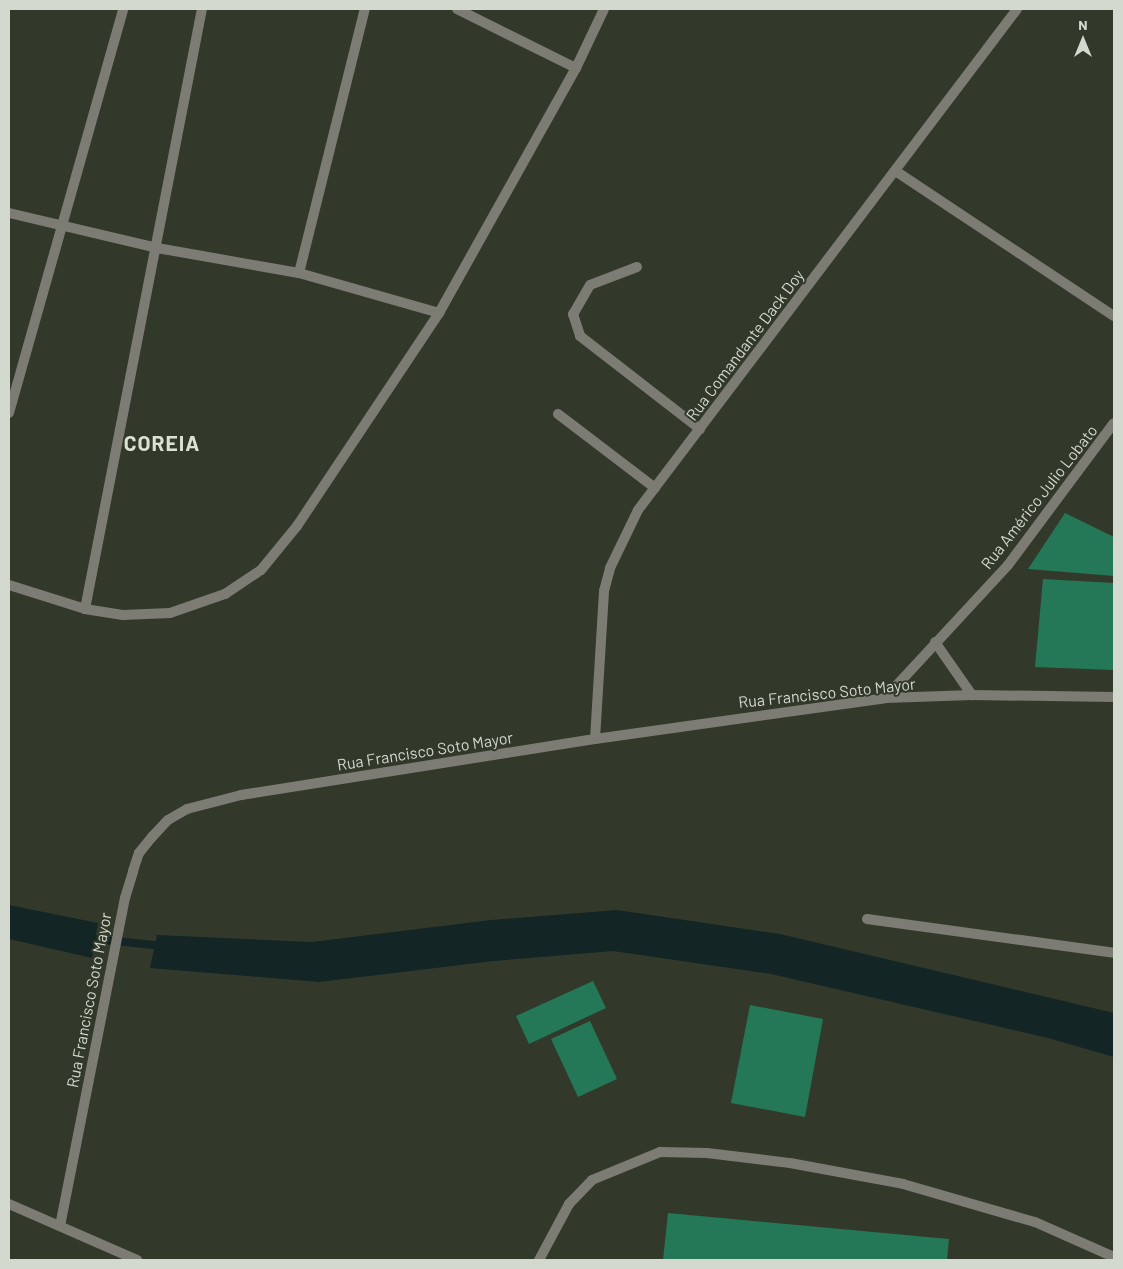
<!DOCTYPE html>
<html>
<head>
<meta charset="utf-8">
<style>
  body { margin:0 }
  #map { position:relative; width:1123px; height:1269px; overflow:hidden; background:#32392b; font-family:Barlow,sans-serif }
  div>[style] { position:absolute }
  .water>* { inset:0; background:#132525 }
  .stream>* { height:8px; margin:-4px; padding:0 4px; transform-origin:4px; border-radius:4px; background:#132525 }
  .building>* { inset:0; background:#247858 }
  .service>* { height:10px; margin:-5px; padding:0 5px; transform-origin:5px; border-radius:5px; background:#7d7c74 }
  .minor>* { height:10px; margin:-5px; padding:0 5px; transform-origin:5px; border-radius:5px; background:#7d7c74 }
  span { translate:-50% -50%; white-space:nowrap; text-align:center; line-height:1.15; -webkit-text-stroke:4px #32392b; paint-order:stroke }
  .street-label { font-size:16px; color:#d4d9d0 }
  .district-label { font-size:21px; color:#d9e3d1; font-weight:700; letter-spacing:1px }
  .frame { position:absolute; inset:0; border:10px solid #d4d9d0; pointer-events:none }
  .north { position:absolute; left:1058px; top:15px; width:50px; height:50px; -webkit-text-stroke:4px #32392b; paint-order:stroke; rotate:0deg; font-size:14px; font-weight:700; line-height:20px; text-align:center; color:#d4d9d0 }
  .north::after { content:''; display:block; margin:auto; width:18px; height:22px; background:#d4d9d0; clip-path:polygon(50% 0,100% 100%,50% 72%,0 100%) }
</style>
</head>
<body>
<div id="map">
  <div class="water">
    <div style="clip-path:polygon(9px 905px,98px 923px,92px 958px,9px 939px)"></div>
    <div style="clip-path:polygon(617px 910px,780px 934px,1114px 1013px,1114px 1057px,1048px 1038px,771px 974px,613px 951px,494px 961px,319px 982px,150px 968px,157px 935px,312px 942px,491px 920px)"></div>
  </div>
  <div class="stream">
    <div style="left:86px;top:938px;width:78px;rotate:5.9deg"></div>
  </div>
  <div class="building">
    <div style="clip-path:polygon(1065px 513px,1114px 537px,1114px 576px,1028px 569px)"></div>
    <div style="clip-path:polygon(1043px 579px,1114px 583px,1114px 670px,1035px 667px)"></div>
    <div style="clip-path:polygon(593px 981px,606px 1008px,529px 1044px,516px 1016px)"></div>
    <div style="clip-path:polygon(750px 1005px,823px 1019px,805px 1117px,731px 1103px)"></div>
    <div style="clip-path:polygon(590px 1021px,617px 1079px,578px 1097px,551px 1039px)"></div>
    <div style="clip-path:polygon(668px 1213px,949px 1239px,947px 1260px,663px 1260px)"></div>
  </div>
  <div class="service">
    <div style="left:637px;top:267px;width:50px;rotate:159deg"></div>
    <div style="left:590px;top:285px;width:34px;rotate:120deg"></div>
    <div style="left:573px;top:314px;width:23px;rotate:72deg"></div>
    <div style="left:580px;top:336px;width:152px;rotate:37.8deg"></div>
    <div style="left:558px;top:414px;width:122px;rotate:37.3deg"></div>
  </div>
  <div class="minor">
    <div style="left:457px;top:9px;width:133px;rotate:26.4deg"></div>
    <div style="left:897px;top:172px;width:260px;rotate:33.6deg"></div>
    <div style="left:9px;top:213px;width:152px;rotate:13.3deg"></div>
    <div style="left:157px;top:248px;width:144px;rotate:10deg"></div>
    <div style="left:299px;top:273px;width:146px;rotate:15.9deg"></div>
    <div style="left:299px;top:273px;width:272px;rotate:-76deg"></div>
    <div style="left:9px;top:413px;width:420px;rotate:-74.2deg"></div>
    <div style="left:9px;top:585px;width:80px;rotate:17.5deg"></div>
    <div style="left:85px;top:609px;width:38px;rotate:9deg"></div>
    <div style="left:123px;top:615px;width:47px;rotate:-2.4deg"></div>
    <div style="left:170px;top:613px;width:58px;rotate:-19.1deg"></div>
    <div style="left:225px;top:594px;width:43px;rotate:-33.7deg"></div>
    <div style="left:261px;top:570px;width:57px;rotate:-50.7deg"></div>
    <div style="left:297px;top:526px;width:256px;rotate:-56.3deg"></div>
    <div style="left:439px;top:313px;width:281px;rotate:-60.8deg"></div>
    <div style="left:576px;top:68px;width:65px;rotate:-64.6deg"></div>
    <div style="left:85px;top:609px;width:611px;rotate:-78.97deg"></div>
    <div style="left:935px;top:642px;width:65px;rotate:55.1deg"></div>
    <div style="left:885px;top:698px;width:181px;rotate:-47.2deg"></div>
    <div style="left:1008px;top:565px;width:177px;rotate:-53.3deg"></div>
    <div style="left:595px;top:739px;width:148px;rotate:-86.5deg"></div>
    <div style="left:604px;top:591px;width:24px;rotate:-75deg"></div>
    <div style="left:610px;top:568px;width:64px;rotate:-64.2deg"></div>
    <div style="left:638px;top:510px;width:628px;rotate:-52.89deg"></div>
    <div style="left:867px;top:919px;width:249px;rotate:7.8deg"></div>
    <div style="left:9px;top:1204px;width:140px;rotate:23.6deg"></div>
    <div style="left:60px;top:1226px;width:334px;rotate:-78.8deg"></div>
    <div style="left:125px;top:898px;width:28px;rotate:-73deg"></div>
    <div style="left:133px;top:871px;width:19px;rotate:-72deg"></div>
    <div style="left:139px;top:853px;width:21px;rotate:-51deg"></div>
    <div style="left:152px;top:837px;width:23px;rotate:-47deg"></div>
    <div style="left:168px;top:820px;width:22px;rotate:-30deg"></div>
    <div style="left:187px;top:809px;width:56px;rotate:-14.5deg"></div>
    <div style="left:241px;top:795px;width:358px;rotate:-9deg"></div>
    <div style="left:595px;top:739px;width:293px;rotate:-8deg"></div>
    <div style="left:885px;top:698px;width:87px;rotate:-2deg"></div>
    <div style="left:972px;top:695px;width:142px;rotate:0.8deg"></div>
    <div style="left:539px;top:1260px;width:64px;rotate:-61.8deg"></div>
    <div style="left:569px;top:1204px;width:33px;rotate:-46deg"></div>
    <div style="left:592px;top:1180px;width:74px;rotate:-22.4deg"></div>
    <div style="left:660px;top:1152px;width:47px;rotate:1.2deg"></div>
    <div style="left:707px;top:1153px;width:84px;rotate:6.9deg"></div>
    <div style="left:790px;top:1163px;width:115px;rotate:10.5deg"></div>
    <div style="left:903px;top:1184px;width:137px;rotate:16.1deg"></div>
    <div style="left:1035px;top:1222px;width:86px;rotate:23.9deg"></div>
  </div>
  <div class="street-label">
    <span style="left:745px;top:345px;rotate:-53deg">Rua Comandante Dack Doy</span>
    <span style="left:1039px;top:497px;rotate:-52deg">Rua Américo Julio Lobato</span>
    <span style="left:827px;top:693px;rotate:-6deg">Rua Francisco Soto Mayor</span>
    <span style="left:425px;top:751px;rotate:-9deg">Rua Francisco Soto Mayor</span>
    <span style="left:89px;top:1000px;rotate:-79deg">Rua Francisco Soto Mayor</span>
  </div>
  <div class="district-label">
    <span style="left:162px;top:443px">COREIA</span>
  </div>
  <div class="frame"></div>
  <div class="north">N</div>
</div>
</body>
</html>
